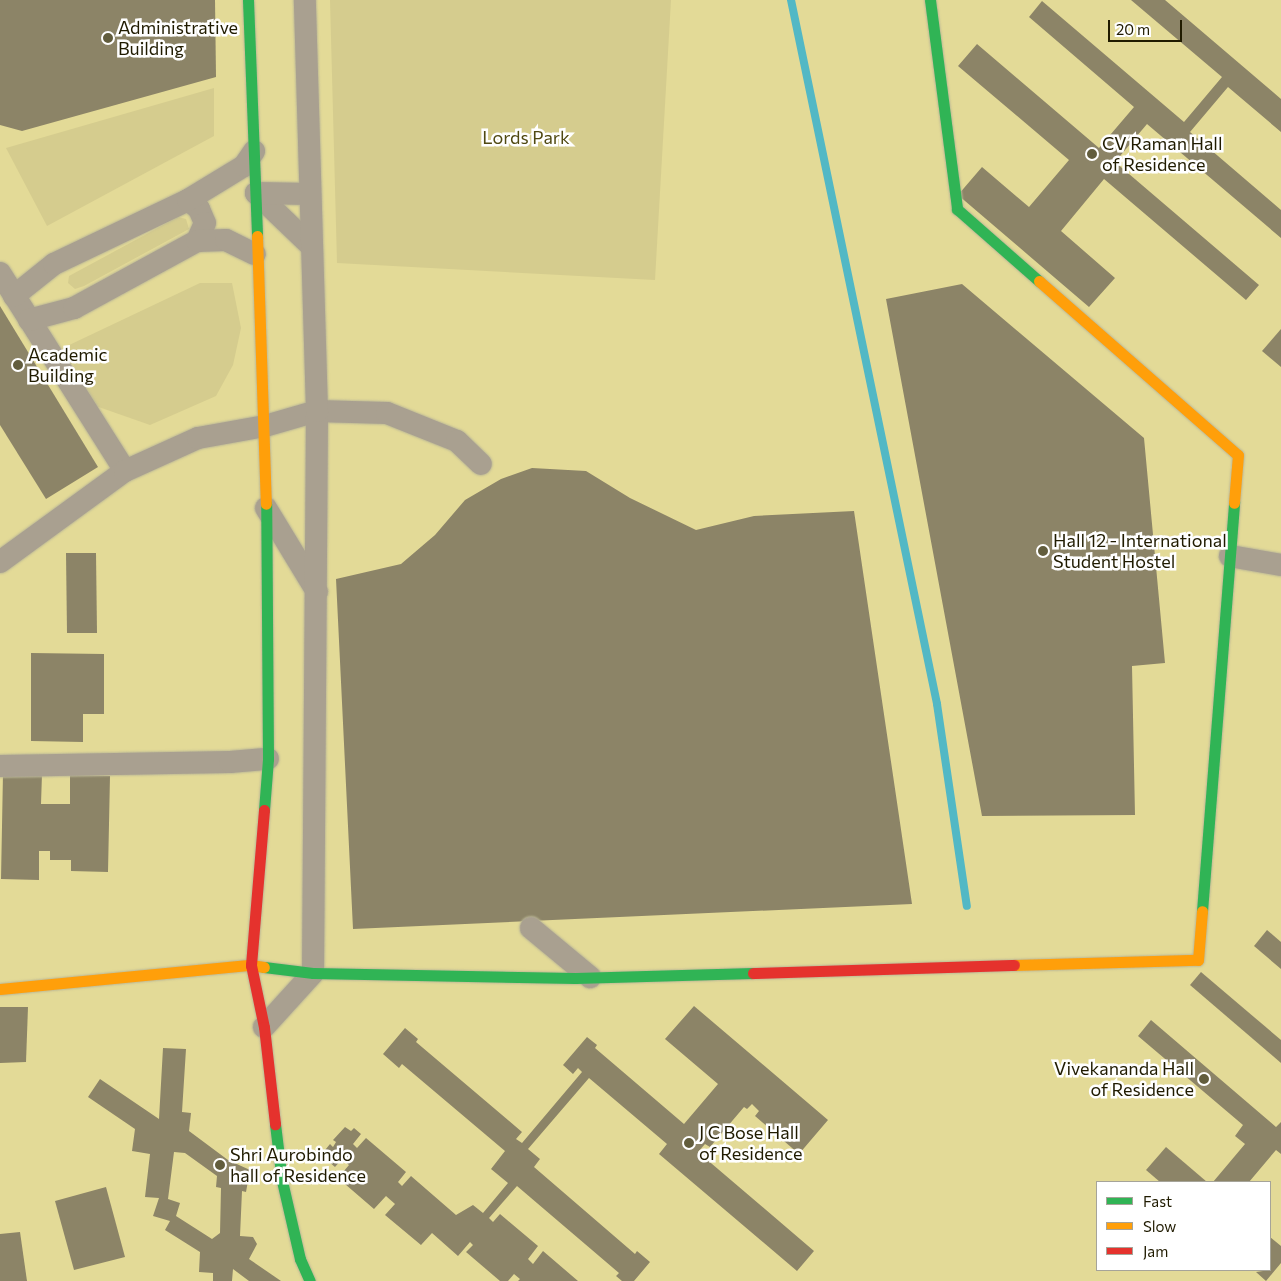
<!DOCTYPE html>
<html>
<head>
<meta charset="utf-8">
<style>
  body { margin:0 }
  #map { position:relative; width:1281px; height:1281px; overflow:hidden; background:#ded8ae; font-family:Commissioner,sans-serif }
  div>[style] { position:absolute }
  .built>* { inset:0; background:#e3da97 }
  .green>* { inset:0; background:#d5cc8e }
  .stream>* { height:8px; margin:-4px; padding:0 4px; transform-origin:4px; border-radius:4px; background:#52b8c5 }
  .building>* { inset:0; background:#8c8467 }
  .roads { filter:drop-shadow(0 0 1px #bbb796) drop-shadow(0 0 1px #bbb796) }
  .street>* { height:22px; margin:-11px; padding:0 11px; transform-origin:11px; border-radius:11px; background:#a9a090 }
  .fast>* { height:11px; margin:-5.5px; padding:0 5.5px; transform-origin:5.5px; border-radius:5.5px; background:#30b455 }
  .slow>* { height:11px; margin:-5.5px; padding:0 5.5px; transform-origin:5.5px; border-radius:5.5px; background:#ff9f0a }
  .jam>* { height:11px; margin:-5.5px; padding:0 5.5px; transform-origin:5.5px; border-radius:5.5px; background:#e5322d }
  .dots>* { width:14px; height:14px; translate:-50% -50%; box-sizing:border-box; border:2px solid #fff; border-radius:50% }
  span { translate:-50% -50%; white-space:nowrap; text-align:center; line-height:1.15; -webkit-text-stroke:5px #fff; paint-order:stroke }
  .poi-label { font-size:18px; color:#201b00 }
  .left { translate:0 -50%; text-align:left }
  .right { translate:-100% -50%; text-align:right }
  .park-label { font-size:18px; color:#504912 }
  .legend { position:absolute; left:1096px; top:1181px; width:175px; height:90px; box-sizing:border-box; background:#fff; border:1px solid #a6a499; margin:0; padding:6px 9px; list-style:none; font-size:15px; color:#201b00 }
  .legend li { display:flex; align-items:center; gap:10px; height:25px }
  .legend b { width:25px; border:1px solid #a6a499 }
  .scale { position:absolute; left:1108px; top:20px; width:74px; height:22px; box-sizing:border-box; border:2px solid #201b00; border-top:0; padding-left:6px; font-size:15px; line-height:18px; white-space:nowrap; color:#201b00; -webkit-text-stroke:4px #fff; paint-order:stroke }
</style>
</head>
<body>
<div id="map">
  <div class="built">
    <div style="clip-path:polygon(evenodd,0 0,1281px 0,1281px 1281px,0 1281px,0 0,1097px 1182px,1270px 1182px,1270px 1270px,1097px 1270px,1097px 1182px)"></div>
  </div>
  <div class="green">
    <div style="clip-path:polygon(330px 0,671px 0,655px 280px,337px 263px)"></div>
    <div style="clip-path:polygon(214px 88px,214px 136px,47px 226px,6px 148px)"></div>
    <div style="clip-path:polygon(178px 217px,186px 219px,189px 229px,84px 286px,75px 289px,68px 283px,69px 276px)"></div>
    <div style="clip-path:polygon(200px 283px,232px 283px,241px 328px,233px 365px,216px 396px,150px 425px,93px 405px,65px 347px)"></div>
  </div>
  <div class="stream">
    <div style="left:791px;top:0;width:719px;rotate:78.28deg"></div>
    <div style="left:937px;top:704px;width:204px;rotate:81.6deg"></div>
  </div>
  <div class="building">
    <div style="clip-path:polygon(0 0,215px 0,216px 77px,22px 131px,0 125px)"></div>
    <div style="clip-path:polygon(1131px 0,1165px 0,1281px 99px,1281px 132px,1228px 87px,1190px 132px,1281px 210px,1281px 238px,1147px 124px,1115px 162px,1259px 285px,1246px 300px,1104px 179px,1061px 231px,1115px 278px,1089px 307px,958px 195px,982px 167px,1029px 207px,1069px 160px,958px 66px,977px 44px,1099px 148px,1134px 107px,1029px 17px,1042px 1px,1184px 122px,1222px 77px)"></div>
    <div style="clip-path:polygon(962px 284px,1144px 438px,1165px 663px,1132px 666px,1135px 815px,982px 816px,886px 299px)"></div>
    <div style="clip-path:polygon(0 306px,98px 467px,46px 499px,0 425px)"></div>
    <div style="clip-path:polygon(1281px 329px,1281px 367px,1262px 351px)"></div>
    <div style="clip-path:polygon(532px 468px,586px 471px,630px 498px,696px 530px,754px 516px,854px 511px,912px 904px,353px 929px,336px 579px,401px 564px,435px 535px,465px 500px,501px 479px)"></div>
    <div style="clip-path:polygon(66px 553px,96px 553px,97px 633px,67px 633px)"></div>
    <div style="clip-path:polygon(31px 653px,104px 654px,104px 714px,83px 714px,83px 742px,31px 741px)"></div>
    <div style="clip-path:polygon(3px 773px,42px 774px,41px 804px,70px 804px,70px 775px,110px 776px,108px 872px,71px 871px,71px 860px,50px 860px,50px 851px,39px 851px,39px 880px,1px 879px)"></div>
    <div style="clip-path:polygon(1267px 930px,1281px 942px,1281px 969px,1254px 946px)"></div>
    <div style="clip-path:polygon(1201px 972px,1281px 1040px,1281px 1063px,1190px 985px)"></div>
    <div style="clip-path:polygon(694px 1006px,828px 1120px,799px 1154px,755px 1116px,759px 1111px,752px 1104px,747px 1109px,744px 1107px,710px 1147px,705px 1144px,698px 1152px,814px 1251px,797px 1271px,659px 1154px,667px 1144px,589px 1078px,528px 1149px,540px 1159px,534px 1167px,635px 1254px,637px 1251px,650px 1262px,634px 1281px,622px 1281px,616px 1276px,619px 1273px,517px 1186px,489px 1218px,493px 1222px,500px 1214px,538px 1246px,528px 1259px,533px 1264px,543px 1251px,578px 1281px,518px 1281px,520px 1279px,514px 1274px,508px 1281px,500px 1281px,466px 1252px,473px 1245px,470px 1242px,458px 1256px,432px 1233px,421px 1245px,385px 1215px,395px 1204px,386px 1196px,374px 1209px,338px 1178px,349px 1165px,342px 1159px,335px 1167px,321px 1155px,330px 1144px,333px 1147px,336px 1142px,333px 1140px,345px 1127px,351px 1131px,354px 1128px,361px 1134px,353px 1144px,357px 1148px,366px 1138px,406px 1172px,398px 1182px,402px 1186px,411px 1176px,456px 1215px,473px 1205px,483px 1213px,508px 1183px,491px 1169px,505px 1151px,402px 1064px,399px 1068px,383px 1054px,405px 1028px,418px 1039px,416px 1042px,522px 1132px,516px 1139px,522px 1143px,582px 1072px,578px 1068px,573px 1074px,563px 1065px,587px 1037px,597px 1045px,595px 1048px,684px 1124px,718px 1084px,665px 1039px)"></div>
    <div style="clip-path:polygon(0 1007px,28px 1007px,26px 1062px,0 1063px)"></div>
    <div style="clip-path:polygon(1151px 1020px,1276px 1127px,1281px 1122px,1281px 1154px,1276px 1150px,1249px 1182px,1213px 1182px,1245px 1144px,1235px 1136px,1243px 1125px,1138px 1036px)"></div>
    <div style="clip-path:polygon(evenodd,163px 1048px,186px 1049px,182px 1112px,191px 1113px,189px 1131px,228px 1160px,250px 1170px,246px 1192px,242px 1191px,240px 1236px,253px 1237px,257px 1244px,249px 1259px,281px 1281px,249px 1281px,233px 1269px,232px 1281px,213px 1281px,213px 1273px,199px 1272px,200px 1252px,165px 1230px,170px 1221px,153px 1216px,159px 1198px,145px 1197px,150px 1154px,132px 1151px,135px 1129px,88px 1097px,100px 1079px,159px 1119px,163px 1048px,174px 1152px,185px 1153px,217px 1176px,216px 1187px,221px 1188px,220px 1233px,212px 1239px,176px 1216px,180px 1203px,168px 1199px,174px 1152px)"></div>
    <div style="clip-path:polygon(1166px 1147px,1207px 1182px,1160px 1182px,1146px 1170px)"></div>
    <div style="clip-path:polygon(106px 1187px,125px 1257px,74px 1270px,55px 1201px)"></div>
    <div style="clip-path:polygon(20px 1232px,27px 1281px,0 1281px,0 1234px)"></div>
    <div style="clip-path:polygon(1270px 1237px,1281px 1246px,1281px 1263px,1266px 1281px,1256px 1272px,1270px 1270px)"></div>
  </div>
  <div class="roads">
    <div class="street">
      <div style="left:256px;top:193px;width:76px;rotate:43.9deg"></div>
      <div style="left:256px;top:193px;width:54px;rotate:1.1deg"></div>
      <div style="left:188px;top:200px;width:14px;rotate:39deg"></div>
      <div style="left:199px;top:209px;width:15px;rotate:67deg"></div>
      <div style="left:205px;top:223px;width:20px;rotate:114deg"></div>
      <div style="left:0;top:273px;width:234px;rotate:57.7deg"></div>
      <div style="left:14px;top:296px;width:51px;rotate:-38.7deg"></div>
      <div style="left:54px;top:264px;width:148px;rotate:-25.5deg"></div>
      <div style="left:188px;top:200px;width:66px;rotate:-31.3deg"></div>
      <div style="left:244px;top:166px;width:18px;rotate:-56deg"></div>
      <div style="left:29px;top:320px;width:47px;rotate:-14.9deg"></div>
      <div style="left:74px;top:308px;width:140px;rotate:-28.6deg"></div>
      <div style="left:197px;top:241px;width:29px;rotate:-2deg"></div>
      <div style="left:226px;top:240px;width:32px;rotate:26deg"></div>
      <div style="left:266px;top:508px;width:98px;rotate:58.7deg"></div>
      <div style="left:1230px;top:556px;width:52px;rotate:10deg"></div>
      <div style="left:0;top:562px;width:155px;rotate:-36.1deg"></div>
      <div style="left:125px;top:471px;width:80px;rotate:-24.3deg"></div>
      <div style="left:198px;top:438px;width:68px;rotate:-10.2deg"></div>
      <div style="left:265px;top:426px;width:54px;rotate:-16.1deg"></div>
      <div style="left:317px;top:411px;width:70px;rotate:1.6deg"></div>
      <div style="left:387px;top:413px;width:75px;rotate:21.8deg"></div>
      <div style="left:457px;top:441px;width:33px;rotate:44deg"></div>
      <div style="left:0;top:766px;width:230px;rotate:-1deg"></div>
      <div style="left:230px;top:762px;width:38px;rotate:-5deg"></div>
      <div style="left:531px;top:928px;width:77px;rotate:39.7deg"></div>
      <div style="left:264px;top:1027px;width:73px;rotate:-47.8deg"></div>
      <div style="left:313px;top:973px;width:562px;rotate:-89.59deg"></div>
      <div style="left:317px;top:411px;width:411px;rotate:-91.7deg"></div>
    </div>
    <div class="fast">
      <div style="left:248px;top:0;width:236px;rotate:87.8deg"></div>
      <div style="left:930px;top:0;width:211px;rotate:82.6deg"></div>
      <div style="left:957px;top:209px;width:109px;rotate:41.3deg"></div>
      <div style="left:264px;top:810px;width:51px;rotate:-85.5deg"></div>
      <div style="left:268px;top:759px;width:255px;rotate:-90.4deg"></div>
      <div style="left:1202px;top:911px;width:409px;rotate:-85.5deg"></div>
      <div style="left:264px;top:967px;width:49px;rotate:7deg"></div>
      <div style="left:313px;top:973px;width:262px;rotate:1.1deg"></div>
      <div style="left:575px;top:978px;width:178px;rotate:-1.6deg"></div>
      <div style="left:275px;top:1124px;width:57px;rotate:83deg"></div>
      <div style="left:282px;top:1181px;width:80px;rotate:77deg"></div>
      <div style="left:300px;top:1259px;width:24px;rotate:66deg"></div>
    </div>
    <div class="slow">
      <div style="left:257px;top:236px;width:268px;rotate:88.1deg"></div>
      <div style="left:1039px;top:281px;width:264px;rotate:41.2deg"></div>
      <div style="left:1238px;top:455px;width:48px;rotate:94.8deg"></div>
      <div style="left:1014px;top:965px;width:184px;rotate:-1.6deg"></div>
      <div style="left:1198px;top:960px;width:49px;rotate:-85.3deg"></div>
      <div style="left:0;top:989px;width:252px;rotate:-5.5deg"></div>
      <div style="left:251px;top:965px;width:13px;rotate:9deg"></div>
    </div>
    <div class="jam">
      <div style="left:264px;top:810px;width:156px;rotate:94.8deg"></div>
      <div style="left:251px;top:965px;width:63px;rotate:78.2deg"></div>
      <div style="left:264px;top:1027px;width:98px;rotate:83.5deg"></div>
      <div style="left:753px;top:973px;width:261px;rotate:-1.8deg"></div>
    </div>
  </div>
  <div class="dots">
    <div style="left:108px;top:38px;background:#625d3d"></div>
    <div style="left:1092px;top:154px;background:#625d3d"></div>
    <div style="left:18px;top:365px;background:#625d3d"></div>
    <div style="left:1043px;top:551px;background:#625d3d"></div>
    <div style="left:1204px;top:1079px;background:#625d3d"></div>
    <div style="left:689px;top:1143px;background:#625d3d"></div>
    <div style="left:220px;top:1165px;background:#625d3d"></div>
  </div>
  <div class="poi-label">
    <span class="left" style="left:118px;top:38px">Administrative<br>Building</span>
    <span class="left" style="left:1102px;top:154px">CV Raman Hall<br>of Residence</span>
    <span class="left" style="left:28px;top:365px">Academic<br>Building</span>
    <span class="left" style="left:1053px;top:551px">Hall 12 - International<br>Student Hostel</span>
    <span class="right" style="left:1194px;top:1079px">Vivekananda Hall<br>of Residence</span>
    <span class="left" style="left:699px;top:1143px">J C Bose Hall<br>of Residence</span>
    <span class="left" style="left:230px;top:1165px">Shri Aurobindo<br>hall of Residence</span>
  </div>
  <div class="park-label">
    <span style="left:526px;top:137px">Lords Park</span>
  </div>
  <ul class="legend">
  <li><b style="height:6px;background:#30b455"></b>Fast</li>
  <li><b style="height:6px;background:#ff9f0a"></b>Slow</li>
  <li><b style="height:6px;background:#e5322d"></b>Jam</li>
  </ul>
  <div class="scale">20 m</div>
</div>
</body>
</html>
